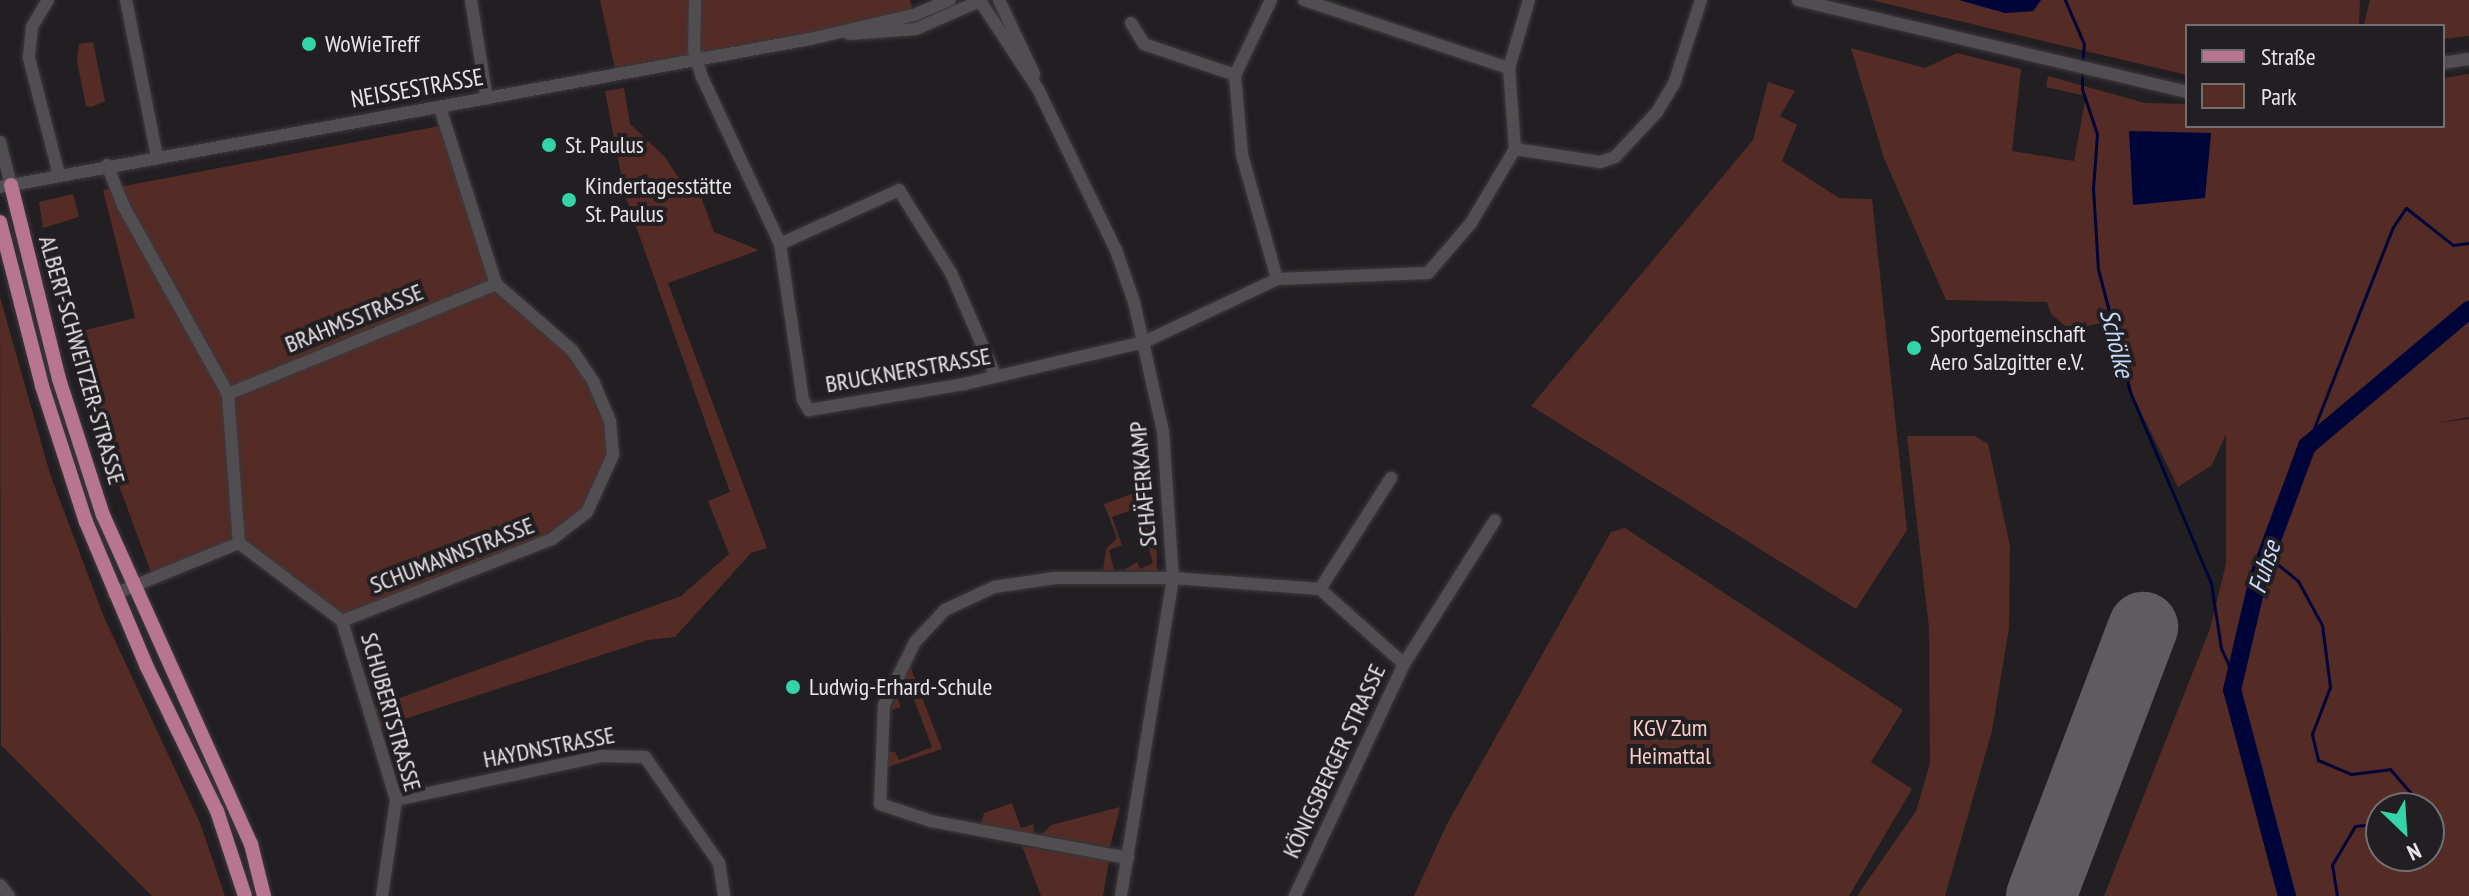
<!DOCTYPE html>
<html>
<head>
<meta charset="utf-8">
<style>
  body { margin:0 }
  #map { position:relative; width:2469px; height:896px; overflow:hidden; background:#221f22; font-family:"PT Sans Narrow",sans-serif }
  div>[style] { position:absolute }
  .green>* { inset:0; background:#552b26 }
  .water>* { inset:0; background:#000539 }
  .stream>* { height:3px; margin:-1.5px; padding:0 1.5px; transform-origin:1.5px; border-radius:1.5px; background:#000539 }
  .river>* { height:18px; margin:-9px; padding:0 9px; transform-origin:9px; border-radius:9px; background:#000539 }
  .runway>* { height:70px; margin:-35px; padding:0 35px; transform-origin:35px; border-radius:35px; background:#5f5c5f }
  .roads { filter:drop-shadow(0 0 2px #3c3a3c) drop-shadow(0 0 2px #3c3a3c) }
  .minor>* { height:12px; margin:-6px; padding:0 6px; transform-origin:6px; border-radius:6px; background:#514e51 }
  .major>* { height:14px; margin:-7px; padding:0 7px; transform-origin:7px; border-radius:7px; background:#b8758f }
  .dots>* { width:22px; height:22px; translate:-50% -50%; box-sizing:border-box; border:4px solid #221f22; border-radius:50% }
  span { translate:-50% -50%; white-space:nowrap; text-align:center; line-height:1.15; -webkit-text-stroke:8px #221f22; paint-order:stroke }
  .poi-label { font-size:24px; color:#e8e6e8 }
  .left { translate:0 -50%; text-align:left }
  .street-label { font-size:24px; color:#e8e6e8 }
  .park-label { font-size:24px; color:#facdc7 }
  .water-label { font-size:26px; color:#c8dafd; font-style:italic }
  .legend { position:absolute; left:2185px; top:24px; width:260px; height:104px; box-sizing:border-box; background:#221f22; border:2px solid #716f71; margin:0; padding:10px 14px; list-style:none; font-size:24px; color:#e8e6e8 }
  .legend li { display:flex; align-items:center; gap:16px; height:40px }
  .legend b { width:40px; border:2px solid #716f71 }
  .north { position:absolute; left:2365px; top:792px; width:80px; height:80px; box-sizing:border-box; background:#221f22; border:2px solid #716f71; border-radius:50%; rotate:155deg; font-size:22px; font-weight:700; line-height:32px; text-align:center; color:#e8e6e8 }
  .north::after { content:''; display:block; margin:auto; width:28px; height:36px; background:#32d4a8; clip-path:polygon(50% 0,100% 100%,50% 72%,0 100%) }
</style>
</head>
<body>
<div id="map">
  <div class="green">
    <div style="clip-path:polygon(600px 0,910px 0,914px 15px,616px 73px)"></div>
    <div style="clip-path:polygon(1871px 0,1959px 0,2006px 13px,2033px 11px,2041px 0,2360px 0,2359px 26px,2187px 26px,2187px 75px)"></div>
    <div style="clip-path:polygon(2370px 0,2469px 0,2469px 36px,2443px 39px,2443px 26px,2368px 26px,2364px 24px)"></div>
    <div style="clip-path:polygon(93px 42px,105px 101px,92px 107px,86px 106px,77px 61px,79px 44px)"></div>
    <div style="clip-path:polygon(evenodd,1851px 48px,1925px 68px,1957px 53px,2021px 69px,2012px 151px,2074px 161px,2086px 96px,2046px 87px,2048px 76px,2145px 103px,2187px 104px,2187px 126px,2443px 126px,2443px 78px,2469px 74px,2469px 417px,2435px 423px,2469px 419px,2469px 896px,2104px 896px,2210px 629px,2226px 564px,2226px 434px,2212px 465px,2178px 487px,2133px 396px,2117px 326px,2110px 321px,2070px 330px,2051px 314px,2047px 302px,1946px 300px,1884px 158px,1851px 48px,2381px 808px,2429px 808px,2429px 856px,2381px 856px,2381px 808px)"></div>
    <div style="clip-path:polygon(1768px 82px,1795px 91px,1780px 116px,1797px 125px,1782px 161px,1839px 198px,1872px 199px,1907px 530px,1856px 609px,1531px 406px,1753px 140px)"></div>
    <div style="clip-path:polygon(624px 88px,630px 124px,665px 157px,686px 189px,701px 197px,714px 232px,759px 250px,668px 283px,767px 548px,751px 553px,675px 637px,648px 640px,380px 727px,375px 707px,681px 596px,729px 554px,708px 501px,730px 492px,625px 195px,605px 91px)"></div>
    <div style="clip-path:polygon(445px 125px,496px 284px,536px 316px,593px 381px,613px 455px,573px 525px,342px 621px,239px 543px,153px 578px,94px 417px,73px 333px,135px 318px,103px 190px)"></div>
    <div style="clip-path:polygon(73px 194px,79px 217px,43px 228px,39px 202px)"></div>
    <div style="clip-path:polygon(0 297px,50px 474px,103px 615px,200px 823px,225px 896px,152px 896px,1px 745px)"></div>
    <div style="clip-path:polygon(1907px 436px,1975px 436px,1988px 444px,2010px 546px,2009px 628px,1992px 731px,1945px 896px,1857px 896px,1916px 811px,1930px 763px,1929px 628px)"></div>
    <div style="clip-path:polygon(1137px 492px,1155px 492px,1156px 518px,1145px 519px,1140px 507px,1112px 517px,1122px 545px,1109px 550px,1114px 570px,1103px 570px,1106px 549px,1117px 538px,1104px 504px)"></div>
    <div style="clip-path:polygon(1156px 527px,1157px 571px,1124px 570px,1137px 562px,1140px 569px,1153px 563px,1143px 528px)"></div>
    <div style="clip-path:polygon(1625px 528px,1903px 710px,1871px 762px,1912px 789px,1849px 896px,1414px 896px,1447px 824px,1611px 532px)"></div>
    <div style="clip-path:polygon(909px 663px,942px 749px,888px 767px,888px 752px,895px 752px,899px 760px,932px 747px,912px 694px,898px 699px,901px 707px,891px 710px)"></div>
    <div style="clip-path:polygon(1012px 803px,1021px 828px,1034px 824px,1033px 834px,981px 824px,984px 813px)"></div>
    <div style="clip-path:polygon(1120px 807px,1110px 847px,1041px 835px,1051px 825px)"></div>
    <div style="clip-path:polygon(1022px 846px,1109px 861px,1103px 896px,1041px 896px)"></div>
  </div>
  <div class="water">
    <div style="clip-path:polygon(1959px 0,2041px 0,2033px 11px,2005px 13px)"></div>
    <div style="clip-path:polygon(2129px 131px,2211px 133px,2205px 198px,2133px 205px)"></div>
  </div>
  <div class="stream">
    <div style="left:2065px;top:0;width:48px;rotate:66.6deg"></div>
    <div style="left:2084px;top:44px;width:20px;rotate:96deg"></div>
    <div style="left:2082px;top:72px;width:17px;rotate:90deg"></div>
    <div style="left:2082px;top:89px;width:47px;rotate:71.6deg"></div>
    <div style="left:2097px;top:134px;width:54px;rotate:94.2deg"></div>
    <div style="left:2093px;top:188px;width:81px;rotate:86.5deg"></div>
    <div style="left:2098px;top:269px;width:127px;rotate:75.4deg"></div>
    <div style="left:2130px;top:392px;width:207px;rotate:67deg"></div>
    <div style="left:2211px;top:583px;width:66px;rotate:81.3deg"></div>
    <div style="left:2221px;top:648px;width:27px;rotate:66deg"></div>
    <div style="left:2307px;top:446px;width:235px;rotate:-68.6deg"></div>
    <div style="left:2393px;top:227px;width:23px;rotate:-56deg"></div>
    <div style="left:2406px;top:208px;width:60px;rotate:38.2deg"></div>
    <div style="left:2453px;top:245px;width:16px;rotate:-7deg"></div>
    <div style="left:2274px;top:533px;width:30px;rotate:86deg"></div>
    <div style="left:2276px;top:563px;width:28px;rotate:39deg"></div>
    <div style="left:2298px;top:581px;width:50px;rotate:61.4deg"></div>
    <div style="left:2322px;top:625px;width:63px;rotate:82.6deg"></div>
    <div style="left:2330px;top:687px;width:50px;rotate:111deg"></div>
    <div style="left:2312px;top:734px;width:27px;rotate:77deg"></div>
    <div style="left:2318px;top:760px;width:36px;rotate:23deg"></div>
    <div style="left:2351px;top:774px;width:39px;rotate:-7deg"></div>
    <div style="left:2390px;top:769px;width:32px;rotate:49deg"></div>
    <div style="left:2411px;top:793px;width:15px;rotate:101deg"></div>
    <div style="left:2337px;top:896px;width:31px;rotate:-99deg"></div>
    <div style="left:2332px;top:865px;width:45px;rotate:-59.5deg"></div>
    <div style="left:2355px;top:826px;width:19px;rotate:-6deg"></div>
    <div style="left:2374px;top:824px;width:9px;rotate:36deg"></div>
  </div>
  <div class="river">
    <div style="left:2287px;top:896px;width:213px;rotate:-104.9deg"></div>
    <div style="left:2232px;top:690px;width:118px;rotate:-76.8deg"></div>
    <div style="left:2259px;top:575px;width:138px;rotate:-69.6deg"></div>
    <div style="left:2307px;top:446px;width:212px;rotate:-40deg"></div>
  </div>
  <div class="runway">
    <div style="left:2041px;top:896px;width:288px;rotate:-69.2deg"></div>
  </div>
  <div class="roads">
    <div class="minor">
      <div style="left:48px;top:0;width:31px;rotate:121deg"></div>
      <div style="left:32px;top:27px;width:31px;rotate:96deg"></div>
      <div style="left:29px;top:58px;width:121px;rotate:75.6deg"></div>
      <div style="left:126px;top:0;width:159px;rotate:78.8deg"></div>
      <div style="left:471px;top:0;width:100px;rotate:80.8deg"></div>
      <div style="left:695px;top:0;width:50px;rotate:91.1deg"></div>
      <div style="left:694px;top:50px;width:26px;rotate:74deg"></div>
      <div style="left:701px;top:75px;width:187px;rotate:64.9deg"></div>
      <div style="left:780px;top:244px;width:158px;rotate:81.6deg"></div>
      <div style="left:803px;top:400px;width:12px;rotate:59deg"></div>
      <div style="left:809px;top:410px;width:157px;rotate:-9.5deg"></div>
      <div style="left:964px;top:384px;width:185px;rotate:-13.1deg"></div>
      <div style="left:1144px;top:342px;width:147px;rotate:-25.3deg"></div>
      <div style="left:1277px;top:279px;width:151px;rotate:-2.3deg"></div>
      <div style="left:1428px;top:273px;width:66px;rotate:-49.3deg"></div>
      <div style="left:1471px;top:223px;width:86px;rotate:-59.3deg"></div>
      <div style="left:1515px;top:149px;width:81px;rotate:-94.2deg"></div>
      <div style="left:1509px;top:68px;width:71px;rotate:-73.6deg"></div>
      <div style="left:999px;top:0;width:82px;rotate:64.7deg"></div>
      <div style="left:1271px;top:0;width:83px;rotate:115.6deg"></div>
      <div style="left:1235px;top:75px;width:80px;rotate:85deg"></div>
      <div style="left:1242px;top:155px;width:129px;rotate:74.2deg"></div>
      <div style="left:1304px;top:0;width:216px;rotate:18.4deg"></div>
      <div style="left:1798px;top:0;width:400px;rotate:13.3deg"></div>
      <div style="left:980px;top:1px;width:105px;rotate:56.6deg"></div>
      <div style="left:1038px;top:89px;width:179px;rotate:64.2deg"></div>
      <div style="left:1116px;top:250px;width:55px;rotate:70.9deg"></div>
      <div style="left:1134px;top:302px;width:133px;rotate:77.4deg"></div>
      <div style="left:1163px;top:432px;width:146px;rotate:86.1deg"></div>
      <div style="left:1173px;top:578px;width:322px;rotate:99.3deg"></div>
      <div style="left:1131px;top:23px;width:25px;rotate:58deg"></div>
      <div style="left:1144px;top:44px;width:96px;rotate:18.8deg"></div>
      <div style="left:849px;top:34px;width:67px;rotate:-4.3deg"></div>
      <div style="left:916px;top:29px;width:72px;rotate:-23.7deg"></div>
      <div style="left:2443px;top:63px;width:26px;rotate:-9deg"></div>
      <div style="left:0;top:142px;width:44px;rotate:75.7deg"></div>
      <div style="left:1515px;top:149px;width:86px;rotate:8.7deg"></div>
      <div style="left:1600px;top:162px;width:16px;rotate:-18deg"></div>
      <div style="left:1615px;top:157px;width:62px;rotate:-47deg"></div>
      <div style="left:1657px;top:112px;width:33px;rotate:-59deg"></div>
      <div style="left:1674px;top:84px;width:88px;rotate:-72.2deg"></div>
      <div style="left:107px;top:165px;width:45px;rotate:68deg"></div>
      <div style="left:124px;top:207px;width:214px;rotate:60.9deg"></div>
      <div style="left:228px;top:394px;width:149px;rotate:85.8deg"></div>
      <div style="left:239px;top:543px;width:129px;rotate:37.1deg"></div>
      <div style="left:342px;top:621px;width:187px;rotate:73.2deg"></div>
      <div style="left:396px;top:800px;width:97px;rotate:98.3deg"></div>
      <div style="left:0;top:187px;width:823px;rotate:-10.35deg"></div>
      <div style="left:810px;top:39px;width:107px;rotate:-13deg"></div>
      <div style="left:914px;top:15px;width:39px;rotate:-23deg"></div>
      <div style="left:780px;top:244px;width:131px;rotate:-24.4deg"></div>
      <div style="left:899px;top:190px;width:98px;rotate:57.9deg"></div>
      <div style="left:951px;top:273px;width:113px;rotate:66.6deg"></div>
      <div style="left:228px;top:394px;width:290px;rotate:-22.3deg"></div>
      <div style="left:1320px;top:589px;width:132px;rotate:-57.4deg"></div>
      <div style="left:114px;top:594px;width:135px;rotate:-22.2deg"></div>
      <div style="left:342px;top:621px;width:225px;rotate:-21.3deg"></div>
      <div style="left:552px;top:539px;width:44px;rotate:-37.6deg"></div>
      <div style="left:587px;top:512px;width:63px;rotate:-65.5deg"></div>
      <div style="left:613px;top:455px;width:34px;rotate:-95deg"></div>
      <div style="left:610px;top:421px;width:43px;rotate:-113deg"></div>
      <div style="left:593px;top:381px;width:37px;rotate:-124deg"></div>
      <div style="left:572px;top:350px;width:101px;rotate:-139deg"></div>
      <div style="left:496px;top:284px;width:186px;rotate:-107.6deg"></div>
      <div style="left:1404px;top:664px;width:170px;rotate:-57.7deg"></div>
      <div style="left:396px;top:800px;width:211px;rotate:-12.1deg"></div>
      <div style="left:602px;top:756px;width:43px;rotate:1.3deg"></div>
      <div style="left:645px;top:757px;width:129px;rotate:55.1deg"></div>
      <div style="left:719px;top:863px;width:33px;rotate:81deg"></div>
      <div style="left:1128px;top:858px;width:200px;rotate:-169.4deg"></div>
      <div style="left:931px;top:821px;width:54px;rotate:-161.6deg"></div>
      <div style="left:880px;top:804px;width:99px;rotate:-87.7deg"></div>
      <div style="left:884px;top:705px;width:70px;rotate:-63.8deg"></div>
      <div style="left:915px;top:642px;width:44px;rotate:-46.8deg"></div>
      <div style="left:945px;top:610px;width:54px;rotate:-25.1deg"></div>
      <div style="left:994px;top:587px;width:62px;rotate:-8.4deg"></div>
      <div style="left:1055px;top:578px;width:118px"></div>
      <div style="left:1173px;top:578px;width:147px;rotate:4.3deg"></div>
      <div style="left:1320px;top:589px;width:113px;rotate:41.8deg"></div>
      <div style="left:1404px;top:664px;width:256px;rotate:115.2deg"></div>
      <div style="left:0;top:885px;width:14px;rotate:51deg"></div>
    </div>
    <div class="major">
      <div style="left:11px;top:185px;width:200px;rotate:76.1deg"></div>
      <div style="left:59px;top:379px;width:143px;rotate:72.1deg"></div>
      <div style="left:103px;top:515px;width:361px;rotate:65.8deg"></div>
      <div style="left:251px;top:844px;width:54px;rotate:76deg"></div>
      <div style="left:0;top:222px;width:169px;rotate:75.6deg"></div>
      <div style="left:42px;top:386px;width:143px;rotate:72.1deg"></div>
      <div style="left:86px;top:522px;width:155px;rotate:67.2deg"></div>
      <div style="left:146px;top:665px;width:162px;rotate:64.1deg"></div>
      <div style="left:217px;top:811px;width:89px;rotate:71.8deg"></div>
    </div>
  </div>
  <div class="dots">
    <div style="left:309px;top:44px;background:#32d4a8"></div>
    <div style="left:549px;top:145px;background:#32d4a8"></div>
    <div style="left:569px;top:200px;background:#32d4a8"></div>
    <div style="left:1914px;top:348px;background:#32d4a8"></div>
    <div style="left:793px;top:687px;background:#32d4a8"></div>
  </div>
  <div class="poi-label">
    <span class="left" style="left:325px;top:44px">WoWieTreff</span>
    <span class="left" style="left:565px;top:145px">St. Paulus</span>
    <span class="left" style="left:585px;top:200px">Kindertagesstätte<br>St. Paulus</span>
    <span class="left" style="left:1930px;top:348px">Sportgemeinschaft<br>Aero Salzgitter e.V.</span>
    <span class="left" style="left:809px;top:687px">Ludwig-Erhard-Schule</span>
  </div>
  <div class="street-label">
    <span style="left:417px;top:88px;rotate:-10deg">NEISSESTRASSE</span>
    <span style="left:354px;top:318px;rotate:-22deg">BRAHMSSTRASSE</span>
    <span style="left:82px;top:360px;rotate:74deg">ALBERT-SCHWEITZER-STRASSE</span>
    <span style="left:908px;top:370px;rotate:-10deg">BRUCKNERSTRASSE</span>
    <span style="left:1143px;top:484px;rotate:-95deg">SCHÄFERKAMP</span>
    <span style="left:452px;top:555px;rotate:-21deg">SCHUMANNSTRASSE</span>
    <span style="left:391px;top:712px;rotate:74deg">SCHUBERTSTRASSE</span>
    <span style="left:549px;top:747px;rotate:-11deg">HAYDNSTRASSE</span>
    <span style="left:1334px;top:761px;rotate:-65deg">KÖNIGSBERGER STRASSE</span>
  </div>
  <div class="park-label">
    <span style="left:1670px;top:742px">KGV Zum<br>Heimattal</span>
  </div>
  <div class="water-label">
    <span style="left:2117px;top:343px;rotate:76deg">Schölke</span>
    <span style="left:2264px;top:567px;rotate:-72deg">Fuhse</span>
  </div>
  <ul class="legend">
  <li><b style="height:10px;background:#b8758f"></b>Straße</li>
  <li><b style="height:22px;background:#552b26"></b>Park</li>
  </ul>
  <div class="north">N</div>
</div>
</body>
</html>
